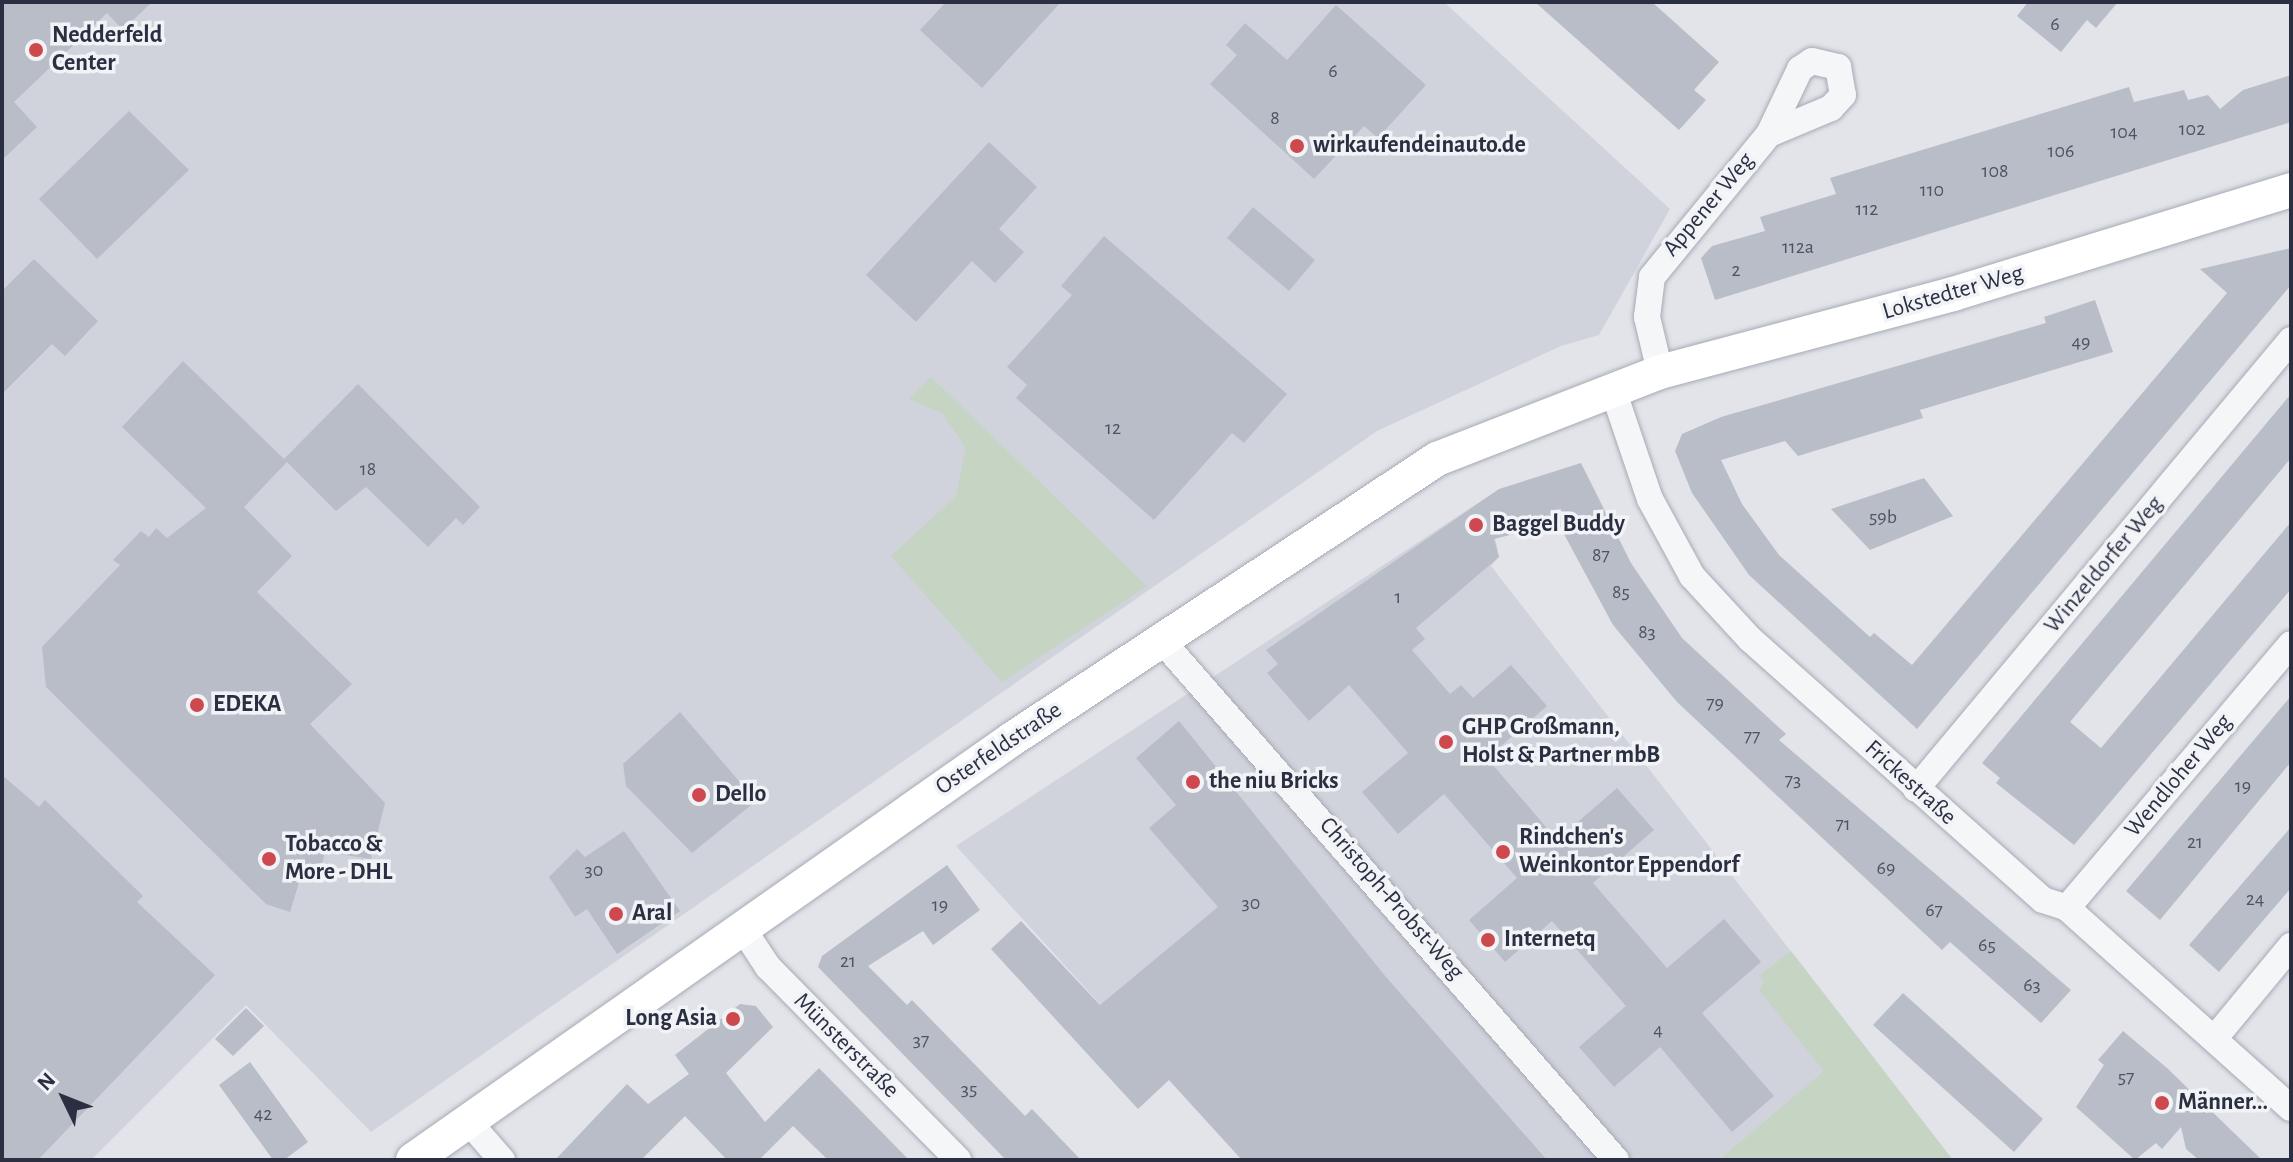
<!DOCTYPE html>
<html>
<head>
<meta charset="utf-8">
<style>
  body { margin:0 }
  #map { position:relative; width:2293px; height:1162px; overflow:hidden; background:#e2e4ea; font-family:"Alegreya Sans",sans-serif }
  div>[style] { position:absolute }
  .built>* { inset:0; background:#d0d3dc }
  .green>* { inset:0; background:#c5d4c3 }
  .building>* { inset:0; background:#b9bdc7 }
  .roads { filter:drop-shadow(0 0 2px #a7aab4) drop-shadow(0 0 2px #a7aab4) }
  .minor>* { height:26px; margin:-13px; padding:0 13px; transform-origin:13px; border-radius:13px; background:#f5f6f8 }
  .major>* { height:34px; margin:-17px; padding:0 17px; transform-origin:17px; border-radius:17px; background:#fff }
  .dots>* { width:22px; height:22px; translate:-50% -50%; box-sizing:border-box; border:4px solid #f2f3f7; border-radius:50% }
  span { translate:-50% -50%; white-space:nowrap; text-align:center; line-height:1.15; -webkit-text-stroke:7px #f2f3f7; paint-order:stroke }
  .number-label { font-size:20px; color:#4e5363 }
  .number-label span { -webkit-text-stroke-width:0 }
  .poi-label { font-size:24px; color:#2a3042; font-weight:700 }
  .left { translate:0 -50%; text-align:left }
  .right { translate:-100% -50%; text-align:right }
  .street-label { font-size:24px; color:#2a3042 }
  .frame { position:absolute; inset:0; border:4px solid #2a3042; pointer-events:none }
  .north { position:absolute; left:24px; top:1058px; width:80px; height:80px; -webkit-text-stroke:6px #f2f3f7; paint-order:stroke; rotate:313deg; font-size:22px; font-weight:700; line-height:32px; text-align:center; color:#2a3042 }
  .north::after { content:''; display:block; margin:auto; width:28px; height:36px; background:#2a3042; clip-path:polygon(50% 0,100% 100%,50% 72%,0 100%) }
</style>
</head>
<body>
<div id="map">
  <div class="built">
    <div style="clip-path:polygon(2px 2px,1444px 2px,1670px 209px,1599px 335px,1561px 346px,1377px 431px,371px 1132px,246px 1005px,91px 1160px,2px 1160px)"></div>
    <div style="clip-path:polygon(1487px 497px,1499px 557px,1491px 566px,1884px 1071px,1778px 1160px,1242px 1160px,956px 846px)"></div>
  </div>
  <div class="green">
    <div style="clip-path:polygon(931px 377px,1147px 586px,1002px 682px,891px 556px,956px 496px,966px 448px,942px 413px,909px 399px)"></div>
    <div style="clip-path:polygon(1791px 951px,1884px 1071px,1953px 1160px,1720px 1159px,1824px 1071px,1759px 990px,1764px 982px,1760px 975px)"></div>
  </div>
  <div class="building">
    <div style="clip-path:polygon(2px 2px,152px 2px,123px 30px,107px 13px,14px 102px,37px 127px,2px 160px)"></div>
    <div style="clip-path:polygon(946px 2px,1061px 2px,982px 88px,920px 30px)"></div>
    <div style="clip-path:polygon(1535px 2px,1652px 2px,1719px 62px,1694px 90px,1706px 100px,1679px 130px)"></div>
    <div style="clip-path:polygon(2028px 2px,2118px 2px,2096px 28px,2087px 20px,2061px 52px,2017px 16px)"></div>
    <div style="clip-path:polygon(1336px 5px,1426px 85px,1378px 138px,1364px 126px,1314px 179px,1210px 84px,1237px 55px,1226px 45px,1245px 23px,1287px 60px)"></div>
    <div style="clip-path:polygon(2291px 75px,2291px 122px,1715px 300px,1701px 258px,1712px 246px,1765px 231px,1760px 217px,1836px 194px,1830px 178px,2129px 87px,2134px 102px,2184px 90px,2188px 100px,2208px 95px,2220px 109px,2243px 90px)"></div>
    <div style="clip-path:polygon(129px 111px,189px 170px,97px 259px,39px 199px)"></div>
    <div style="clip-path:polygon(989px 142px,1037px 187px,999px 229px,1024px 252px,995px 283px,972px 261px,916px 322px,866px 275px)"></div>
    <div style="clip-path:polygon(1253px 207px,1315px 260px,1289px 291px,1227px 238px)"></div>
    <div style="clip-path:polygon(1104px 236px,1287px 394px,1244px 443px,1232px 433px,1154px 520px,1016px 398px,1027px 385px,1007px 367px,1072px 295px,1061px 286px)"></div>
    <div style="clip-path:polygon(2291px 248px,2291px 285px,1917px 729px,1749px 575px,1692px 493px,1675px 451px,1682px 434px,1721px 417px,2046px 323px,2044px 317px,2095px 300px,2113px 352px,1920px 410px,1923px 418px,1798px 456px,1785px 441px,1721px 460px,1742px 504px,1779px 555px,1870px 637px,1874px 633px,1912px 665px,2227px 293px,2200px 269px)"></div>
    <div style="clip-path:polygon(34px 259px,98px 321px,65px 356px,52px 344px,2px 394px,2px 291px)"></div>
    <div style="clip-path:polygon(183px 361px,284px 459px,358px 384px,480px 507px,463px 525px,456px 518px,428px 547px,366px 487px,336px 511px,287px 462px,244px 507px,292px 556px,257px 592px,352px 684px,310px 724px,385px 803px,371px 859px,325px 852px,318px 880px,301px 876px,290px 912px,266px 904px,46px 687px,42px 647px,120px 565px,113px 560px,141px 531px,149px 537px,156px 528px,167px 538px,206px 508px,122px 427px)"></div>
    <div style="clip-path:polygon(2291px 394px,2291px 458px,2070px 722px,2101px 748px,2291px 522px,2291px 589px,2074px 845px,1996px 783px,2000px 778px,1982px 763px)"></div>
    <div style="clip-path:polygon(1581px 463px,1631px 563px,1682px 638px,1786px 734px,1779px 740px,2071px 990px,2041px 1023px,1950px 942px,1942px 950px,1677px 702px,1613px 625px,1558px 523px,1494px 539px,1499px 557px,1416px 628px,1425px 639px,1412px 650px,1450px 694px,1461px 685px,1473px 698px,1511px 665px,1547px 706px,1487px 758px,1557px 840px,1617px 788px,1654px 830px,1593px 883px,1667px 968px,1724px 919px,1761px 962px,1702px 1013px,1774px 1096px,1732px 1132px,1660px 1047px,1614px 1087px,1579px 1047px,1626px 1006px,1552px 921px,1505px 962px,1469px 920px,1517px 878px,1444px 794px,1398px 834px,1362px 792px,1408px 753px,1349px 685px,1309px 721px,1267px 673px,1278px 664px,1266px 650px,1499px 489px)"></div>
    <div style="clip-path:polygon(1924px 478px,1953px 516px,1870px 550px,1831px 509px)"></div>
    <div style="clip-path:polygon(2291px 696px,2291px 762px,2160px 920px,2126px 891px)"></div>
    <div style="clip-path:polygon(680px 712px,756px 801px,692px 853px,626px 786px,623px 764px)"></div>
    <div style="clip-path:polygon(1179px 721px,1386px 977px,1547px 1160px,1242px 1160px,1169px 1080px,1138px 1109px,991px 949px,1021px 921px,1100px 1005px,1218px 907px,1149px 828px,1176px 805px,1136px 758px)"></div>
    <div style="clip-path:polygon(2px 775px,39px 807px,45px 800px,143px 896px,137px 902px,215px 975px,38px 1160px,2px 1160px)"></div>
    <div style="clip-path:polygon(2291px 827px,2291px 888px,2219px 972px,2189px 945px)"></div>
    <div style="clip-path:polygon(624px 831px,680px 911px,617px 954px,587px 909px,575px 917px,549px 877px,577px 849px,585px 857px)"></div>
    <div style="clip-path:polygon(947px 865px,980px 910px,933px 945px,923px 931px,868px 966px,907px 1005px,912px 1000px,1025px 1116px,1032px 1109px,1081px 1160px,1006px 1160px,818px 967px,822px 956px)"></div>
    <div style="clip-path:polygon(1903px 993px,2043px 1119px,2014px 1152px,1873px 1025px)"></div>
    <div style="clip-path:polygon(740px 1004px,756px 1006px,773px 1027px,726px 1073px,765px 1122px,819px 1068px,909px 1160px,828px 1160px,793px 1126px,759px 1160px,727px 1160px,685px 1116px,641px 1160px,555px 1160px,627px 1084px,648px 1104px,689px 1074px,675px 1055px)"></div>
    <div style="clip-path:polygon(246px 1008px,264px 1026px,233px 1056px,215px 1039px)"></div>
    <div style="clip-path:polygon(2123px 1031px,2167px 1068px,2262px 1160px,2199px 1160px,2186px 1149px,2181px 1127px,2162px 1149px,2156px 1143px,2135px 1160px,2076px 1107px,2104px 1065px,2098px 1060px)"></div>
    <div style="clip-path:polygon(250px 1062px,308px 1142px,284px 1160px,273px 1160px,219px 1085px)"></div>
  </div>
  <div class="roads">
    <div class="minor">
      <div style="left:1812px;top:61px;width:27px;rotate:13deg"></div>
      <div style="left:1838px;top:67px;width:28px;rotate:80deg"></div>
      <div style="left:1843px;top:95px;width:18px;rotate:133deg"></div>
      <div style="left:1831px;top:108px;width:67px;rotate:157.2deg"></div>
      <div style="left:1769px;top:134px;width:72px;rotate:-64.5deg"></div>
      <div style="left:1800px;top:69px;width:14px;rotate:-34deg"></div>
      <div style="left:1660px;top:372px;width:57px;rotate:-103.3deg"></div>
      <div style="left:1647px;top:317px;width:40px;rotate:-82.9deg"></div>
      <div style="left:1652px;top:277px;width:185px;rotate:-50.7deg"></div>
      <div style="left:1613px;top:390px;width:115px;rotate:71.3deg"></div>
      <div style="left:1650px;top:499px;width:88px;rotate:61.4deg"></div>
      <div style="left:1692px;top:576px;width:86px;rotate:47.4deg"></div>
      <div style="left:1750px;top:639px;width:392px;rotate:41.7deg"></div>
      <div style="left:2043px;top:900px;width:25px;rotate:18deg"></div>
      <div style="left:2067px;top:908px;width:300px;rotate:41.8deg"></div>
      <div style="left:1163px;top:642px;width:688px;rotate:48.83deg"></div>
      <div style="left:1916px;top:789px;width:585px;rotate:-50.13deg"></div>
      <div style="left:2067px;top:908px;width:346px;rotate:-49.7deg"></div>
      <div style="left:741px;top:926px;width:49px;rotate:56.6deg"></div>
      <div style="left:768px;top:967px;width:271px;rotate:45.4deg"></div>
      <div style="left:2214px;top:1039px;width:121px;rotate:-50.4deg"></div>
      <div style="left:468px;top:1121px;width:52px;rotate:48.9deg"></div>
    </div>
    <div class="major">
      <div style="left:413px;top:1160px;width:732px;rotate:-35.1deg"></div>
      <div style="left:1012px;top:739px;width:509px;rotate:-33.38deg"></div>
      <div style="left:1437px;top:459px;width:239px;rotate:-21.3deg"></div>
      <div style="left:1660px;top:372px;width:303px;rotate:-14.9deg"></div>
      <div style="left:1953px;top:294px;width:354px;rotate:-17.1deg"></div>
    </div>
  </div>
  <div class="dots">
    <div style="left:36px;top:50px;background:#cd494e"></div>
    <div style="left:1297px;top:146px;background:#cd494e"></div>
    <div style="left:1476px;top:525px;background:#cd494e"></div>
    <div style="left:197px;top:705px;background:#cd494e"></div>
    <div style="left:1446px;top:742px;background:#cd494e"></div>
    <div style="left:1193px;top:782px;background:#cd494e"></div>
    <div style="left:699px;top:795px;background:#cd494e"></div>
    <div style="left:1503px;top:852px;background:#cd494e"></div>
    <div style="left:269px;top:859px;background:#cd494e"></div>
    <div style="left:616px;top:914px;background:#cd494e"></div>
    <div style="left:1488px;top:940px;background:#cd494e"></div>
    <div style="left:733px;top:1019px;background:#cd494e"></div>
    <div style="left:2162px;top:1103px;background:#cd494e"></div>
  </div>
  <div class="number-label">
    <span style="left:2055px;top:24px">6</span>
    <span style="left:1333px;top:71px">6</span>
    <span style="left:1275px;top:118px">8</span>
    <span style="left:2192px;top:129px">102</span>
    <span style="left:2124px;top:132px">104</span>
    <span style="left:2061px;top:151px">106</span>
    <span style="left:1995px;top:171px">108</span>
    <span style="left:1932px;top:190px">110</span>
    <span style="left:1867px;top:209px">112</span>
    <span style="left:1798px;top:247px">112a</span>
    <span style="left:1736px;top:270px">2</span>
    <span style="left:2081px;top:342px">49</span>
    <span style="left:1113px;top:428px">12</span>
    <span style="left:368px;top:469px">18</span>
    <span style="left:1883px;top:517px">59b</span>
    <span style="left:1601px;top:555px">87</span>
    <span style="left:1621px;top:592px">85</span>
    <span style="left:1398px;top:597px">1</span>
    <span style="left:1647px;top:632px">83</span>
    <span style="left:1715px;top:703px">79</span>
    <span style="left:1752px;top:736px">77</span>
    <span style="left:1793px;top:780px">73</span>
    <span style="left:2243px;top:786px">19</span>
    <span style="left:1843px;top:824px">71</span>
    <span style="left:2195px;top:842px">21</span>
    <span style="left:1886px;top:868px">69</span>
    <span style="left:594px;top:870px">30</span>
    <span style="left:2255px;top:899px">24</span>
    <span style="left:1251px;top:903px">30</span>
    <span style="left:940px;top:905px">19</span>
    <span style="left:1934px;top:910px">67</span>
    <span style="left:1987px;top:945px">65</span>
    <span style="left:848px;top:961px">21</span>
    <span style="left:2032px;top:985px">63</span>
    <span style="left:1658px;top:1030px">4</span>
    <span style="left:921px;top:1040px">37</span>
    <span style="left:2126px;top:1077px">57</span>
    <span style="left:969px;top:1089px">35</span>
    <span style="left:263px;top:1114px">42</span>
  </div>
  <div class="poi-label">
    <span class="left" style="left:52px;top:50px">Nedderfeld<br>Center</span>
    <span class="left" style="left:1313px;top:146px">wirkaufendeinauto.de</span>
    <span class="left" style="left:1492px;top:525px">Baggel Buddy</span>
    <span class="left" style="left:213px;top:705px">EDEKA</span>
    <span class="left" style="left:1462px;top:742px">GHP Großmann,<br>Holst &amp; Partner mbB</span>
    <span class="left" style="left:1209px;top:782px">the niu Bricks</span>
    <span class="left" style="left:715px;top:795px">Dello</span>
    <span class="left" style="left:1519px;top:852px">Rindchen's<br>Weinkontor Eppendorf</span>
    <span class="left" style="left:285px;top:859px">Tobacco &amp;<br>More - DHL</span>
    <span class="left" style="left:632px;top:914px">Aral</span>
    <span class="left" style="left:1504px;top:940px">Internetq</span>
    <span class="right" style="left:717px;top:1019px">Long Asia</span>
    <span class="left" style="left:2178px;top:1103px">Männer...</span>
  </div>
  <div class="street-label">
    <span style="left:1709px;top:205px;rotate:-50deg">Appener Weg</span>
    <span style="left:1953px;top:293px;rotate:-16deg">Lokstedter Weg</span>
    <span style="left:2104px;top:565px;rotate:-50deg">Winzeldorfer Weg</span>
    <span style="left:999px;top:749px;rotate:-34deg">Osterfeldstraße</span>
    <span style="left:2179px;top:776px;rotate:-50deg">Wendloher Weg</span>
    <span style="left:1910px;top:783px;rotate:42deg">Frickestraße</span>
    <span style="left:1391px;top:899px;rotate:49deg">Christoph-Probst-Weg</span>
    <span style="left:846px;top:1046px;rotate:45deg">Münsterstraße</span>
  </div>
  <div class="frame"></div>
  <div class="north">N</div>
</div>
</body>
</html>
